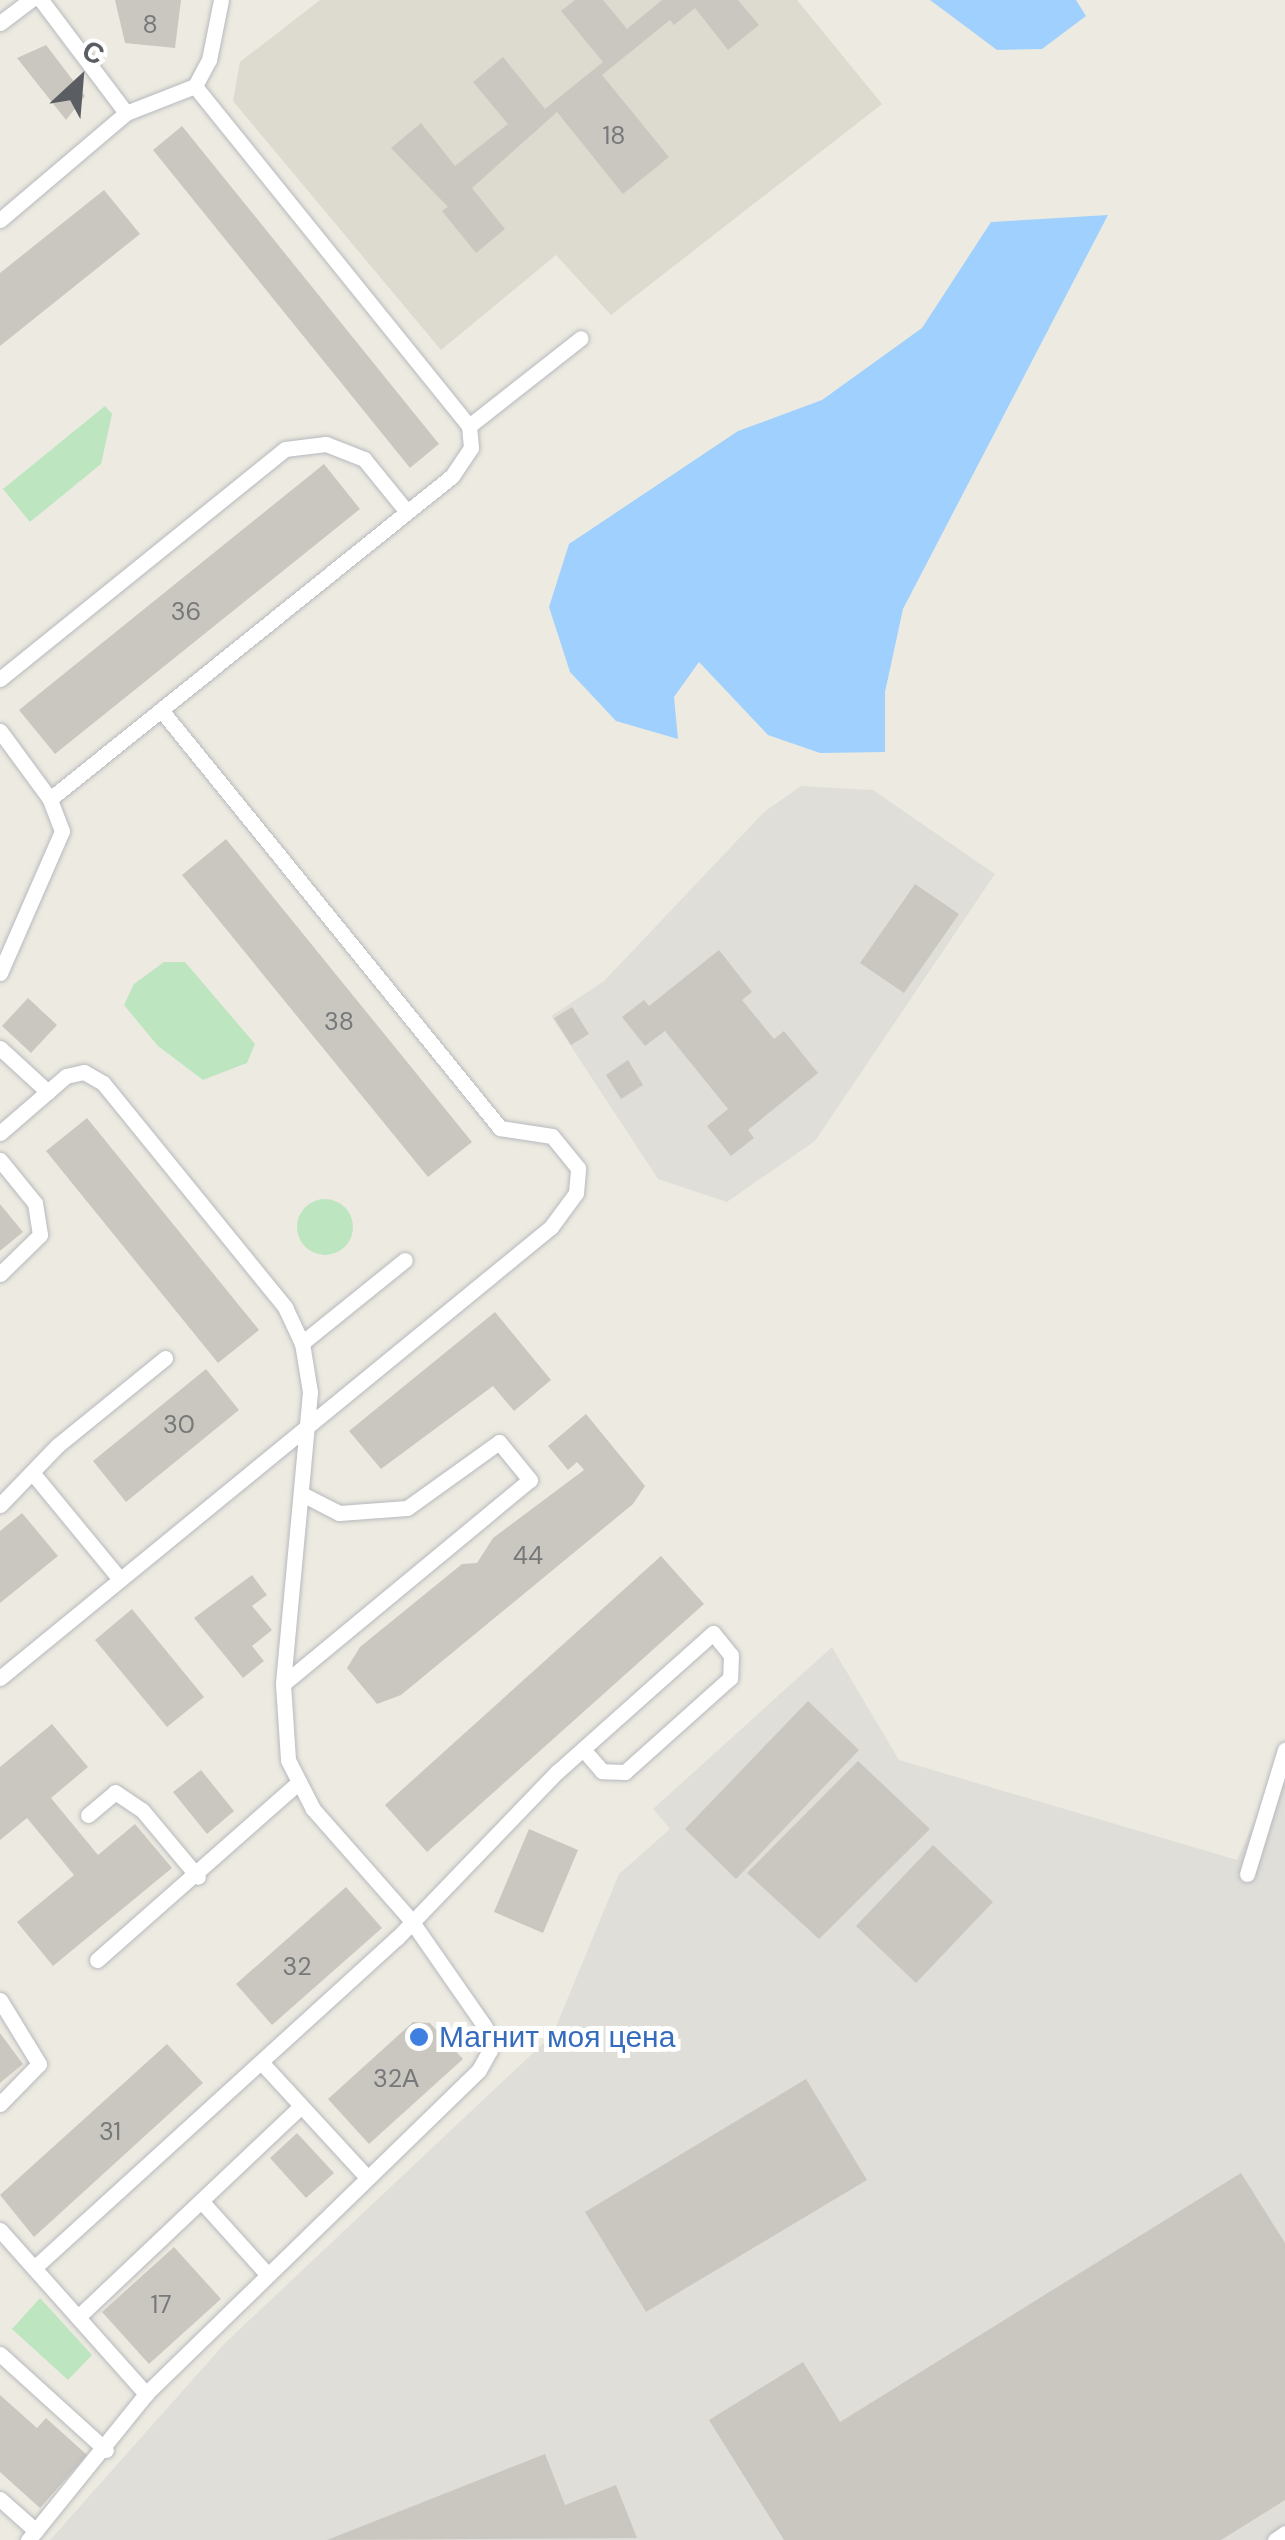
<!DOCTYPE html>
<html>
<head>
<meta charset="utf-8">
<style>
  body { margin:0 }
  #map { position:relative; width:1285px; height:2540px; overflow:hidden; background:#edebe1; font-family:"DM Sans",sans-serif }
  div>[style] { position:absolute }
  .industrial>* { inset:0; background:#e0ded9 }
  .education>* { inset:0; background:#dddacf }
  .green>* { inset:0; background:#bde5bf }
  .round { border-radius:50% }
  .water>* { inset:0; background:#9fd0fe }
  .building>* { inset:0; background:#cac7c0 }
  .roads { filter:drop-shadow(0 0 2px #b7b9be) drop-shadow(0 0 2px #b7b9be) }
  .service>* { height:15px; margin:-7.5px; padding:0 7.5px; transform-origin:7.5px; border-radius:7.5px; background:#fff }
  .dots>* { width:28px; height:28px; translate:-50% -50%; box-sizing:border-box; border:5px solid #fff; border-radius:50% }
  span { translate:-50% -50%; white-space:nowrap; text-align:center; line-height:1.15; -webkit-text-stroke:10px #fff; paint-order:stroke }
  .number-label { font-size:25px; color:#76787a }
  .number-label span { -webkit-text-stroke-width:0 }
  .shop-label { font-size:30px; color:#366cbe }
  .left { translate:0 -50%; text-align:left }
  .north { position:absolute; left:30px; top:30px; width:100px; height:100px; -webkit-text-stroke:8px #fff; paint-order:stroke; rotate:26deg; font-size:28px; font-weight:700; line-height:40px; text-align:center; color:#5a5d62 }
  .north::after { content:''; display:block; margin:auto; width:35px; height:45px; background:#5a5d62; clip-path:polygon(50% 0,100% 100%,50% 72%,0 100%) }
</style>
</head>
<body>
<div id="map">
  <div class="industrial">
    <div style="clip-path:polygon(801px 786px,873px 790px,995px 874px,815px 1141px,727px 1202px,658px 1179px,551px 1016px,604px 981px,764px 812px)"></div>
    <div style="clip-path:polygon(832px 1647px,899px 1760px,1237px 1860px,1285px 1753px,1285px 2540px,50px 2540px,225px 2343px,553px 2034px,619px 1874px,670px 1829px,653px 1809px)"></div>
  </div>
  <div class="education">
    <div style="clip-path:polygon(320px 0,797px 0,882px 104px,611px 315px,556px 255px,441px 350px,233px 101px,240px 62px)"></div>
  </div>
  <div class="green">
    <div style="clip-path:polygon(105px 406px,112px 414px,101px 464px,30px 522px,3px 489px)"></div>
    <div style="clip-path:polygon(164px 962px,185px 962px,255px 1044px,247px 1063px,203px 1080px,158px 1046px,124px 1005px,134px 984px)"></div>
    <div class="round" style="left:297px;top:1199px;width:56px;height:56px"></div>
    <div style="clip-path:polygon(40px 2298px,92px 2355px,68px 2380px,12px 2329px)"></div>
  </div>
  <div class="water">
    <div style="clip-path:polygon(930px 0,1076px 0,1086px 16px,1042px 49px,997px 50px)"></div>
    <div style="clip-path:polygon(1108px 215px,903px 609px,885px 692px,885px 752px,820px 753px,768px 735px,699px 662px,674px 697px,678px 739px,616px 721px,570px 672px,549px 607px,569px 544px,738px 431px,822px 400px,922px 328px,991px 222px)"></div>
  </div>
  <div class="building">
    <div style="clip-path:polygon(115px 0,181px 0,175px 48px,125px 43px)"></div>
    <div style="clip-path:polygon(575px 0,603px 0,627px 29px,662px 0,738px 0,759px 25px,728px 50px,695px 8px,674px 25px,670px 20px,602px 75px,669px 157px,623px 194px,557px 112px,472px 188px,505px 229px,476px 253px,442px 211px,448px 207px,391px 148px,421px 123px,455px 166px,508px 124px,473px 82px,503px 57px,545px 109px,603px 62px,561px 11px)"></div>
    <div style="clip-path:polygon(46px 45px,85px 96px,66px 120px,17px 58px)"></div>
    <div style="clip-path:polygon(182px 126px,439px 444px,410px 468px,153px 150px)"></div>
    <div style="clip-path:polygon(104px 190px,140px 234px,0 346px,0 273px)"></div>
    <div style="clip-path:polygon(324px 464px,360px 509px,55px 754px,19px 710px)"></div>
    <div style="clip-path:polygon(226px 839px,472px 1142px,428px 1177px,182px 875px)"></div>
    <div style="clip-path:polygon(915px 884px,959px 914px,904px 993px,860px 963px)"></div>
    <div style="clip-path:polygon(719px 950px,752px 992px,742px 1000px,774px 1039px,784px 1031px,818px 1073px,748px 1130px,754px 1138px,731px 1156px,707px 1126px,728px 1109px,665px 1031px,645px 1046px,622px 1017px,644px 1000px,649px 1006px)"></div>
    <div style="clip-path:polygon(28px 998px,57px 1025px,31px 1053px,2px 1026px)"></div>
    <div style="clip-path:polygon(572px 1007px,589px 1034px,571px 1045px,554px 1018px)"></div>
    <div style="clip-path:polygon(628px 1060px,643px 1085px,621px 1099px,606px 1075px)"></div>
    <div style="clip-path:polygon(87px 1118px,259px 1330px,218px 1363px,46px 1151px)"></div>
    <div style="clip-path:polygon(0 1204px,23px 1232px,0 1251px)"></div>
    <div style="clip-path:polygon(495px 1312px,551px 1380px,514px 1411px,493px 1386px,381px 1469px,349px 1431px)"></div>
    <div style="clip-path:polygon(206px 1369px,239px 1410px,126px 1502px,93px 1461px)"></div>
    <div style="clip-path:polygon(586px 1414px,645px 1486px,633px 1504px,401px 1695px,377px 1704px,347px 1668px,360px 1647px,462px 1564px,477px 1563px,493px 1538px,584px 1470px,577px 1462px,568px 1470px,548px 1446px)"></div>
    <div style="clip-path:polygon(22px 1513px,58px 1556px,0 1603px,0 1531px)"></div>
    <div style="clip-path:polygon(661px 1556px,704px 1604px,427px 1852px,385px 1805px)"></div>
    <div style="clip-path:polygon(252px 1575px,267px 1595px,252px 1606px,272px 1630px,252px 1646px,264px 1661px,243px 1678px,194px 1618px)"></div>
    <div style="clip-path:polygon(132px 1609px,204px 1697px,167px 1727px,95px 1640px)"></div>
    <div style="clip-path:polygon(808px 1701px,859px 1750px,736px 1879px,685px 1829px)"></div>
    <div style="clip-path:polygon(52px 1724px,88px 1767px,51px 1798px,98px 1855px,135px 1824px,172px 1868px,53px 1966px,17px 1922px,74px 1875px,27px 1818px,0 1840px,0 1767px)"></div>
    <div style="clip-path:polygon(858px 1761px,930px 1829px,819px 1939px,747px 1873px)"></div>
    <div style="clip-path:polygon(201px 1770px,234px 1811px,207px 1834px,173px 1792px)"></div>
    <div style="clip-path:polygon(529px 1829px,578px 1850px,543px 1933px,494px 1912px)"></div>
    <div style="clip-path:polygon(933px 1845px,993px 1902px,916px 1983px,856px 1926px)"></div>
    <div style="clip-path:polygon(346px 1887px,382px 1928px,272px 2025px,236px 1984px)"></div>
    <div style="clip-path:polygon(413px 2022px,430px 2023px,463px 2059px,369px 2144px,328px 2099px)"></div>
    <div style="clip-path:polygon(0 2033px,23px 2064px,0 2083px)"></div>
    <div style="clip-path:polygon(167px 2044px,203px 2083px,34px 2237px,0 2195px)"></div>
    <div style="clip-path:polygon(806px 2079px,867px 2180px,646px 2312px,585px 2212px)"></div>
    <div style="clip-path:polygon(297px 2133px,334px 2173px,306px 2198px,270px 2158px)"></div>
    <div style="clip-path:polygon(1241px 2173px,1285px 2243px,1285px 2500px,1221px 2540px,784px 2540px,709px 2420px,803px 2362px,840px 2422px)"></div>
    <div style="clip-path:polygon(174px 2247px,221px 2299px,149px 2364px,102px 2312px)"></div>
    <div style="clip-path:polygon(0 2395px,37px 2428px,46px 2418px,87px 2455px,40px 2508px,0 2472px)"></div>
    <div style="clip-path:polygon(545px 2454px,565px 2505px,616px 2485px,637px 2538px,327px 2540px)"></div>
  </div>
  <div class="roads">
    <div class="service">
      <div style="left:41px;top:0;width:141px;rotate:53deg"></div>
      <div style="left:0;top:23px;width:39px;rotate:-37deg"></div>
      <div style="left:0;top:220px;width:165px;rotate:-40.3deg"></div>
      <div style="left:126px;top:113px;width:74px;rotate:-21.4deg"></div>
      <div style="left:195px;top:86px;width:30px;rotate:-62deg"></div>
      <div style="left:209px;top:60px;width:61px;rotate:-78.7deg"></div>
      <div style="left:469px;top:426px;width:142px;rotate:-38.2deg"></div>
      <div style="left:0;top:679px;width:366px;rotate:-38.9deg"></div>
      <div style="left:285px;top:449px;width:41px;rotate:-7deg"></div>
      <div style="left:326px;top:444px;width:41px;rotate:21.5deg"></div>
      <div style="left:364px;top:459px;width:68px;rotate:50.9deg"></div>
      <div style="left:0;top:731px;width:84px;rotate:53.7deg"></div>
      <div style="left:0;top:973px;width:155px;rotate:-66.4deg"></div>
      <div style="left:62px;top:831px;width:34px;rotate:-111deg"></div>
      <div style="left:50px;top:799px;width:516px;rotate:-38.78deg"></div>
      <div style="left:452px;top:476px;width:34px;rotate:-56deg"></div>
      <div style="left:471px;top:448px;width:22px;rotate:-95deg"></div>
      <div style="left:469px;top:426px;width:437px;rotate:-128.9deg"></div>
      <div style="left:0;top:1048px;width:65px;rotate:42.5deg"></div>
      <div style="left:0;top:1133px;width:87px;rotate:-40.8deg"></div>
      <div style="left:66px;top:1076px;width:18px;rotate:-13deg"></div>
      <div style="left:84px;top:1072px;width:22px;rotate:30deg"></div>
      <div style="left:103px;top:1083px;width:289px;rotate:50.9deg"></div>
      <div style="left:285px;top:1307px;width:40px;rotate:65deg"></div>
      <div style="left:302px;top:1343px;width:50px;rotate:80.7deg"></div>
      <div style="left:310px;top:1392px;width:293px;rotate:95.3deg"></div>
      <div style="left:283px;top:1684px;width:76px;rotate:86.2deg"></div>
      <div style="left:288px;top:1760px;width:55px;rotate:63deg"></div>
      <div style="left:313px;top:1809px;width:147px;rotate:48.6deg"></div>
      <div style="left:410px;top:1919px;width:131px;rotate:55.2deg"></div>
      <div style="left:485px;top:2027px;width:24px;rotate:78deg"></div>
      <div style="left:490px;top:2050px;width:23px;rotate:119deg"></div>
      <div style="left:479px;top:2070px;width:465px;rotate:135.8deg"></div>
      <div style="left:146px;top:2394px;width:188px;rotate:128.9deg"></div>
      <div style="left:0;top:1160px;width:55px;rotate:50.9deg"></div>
      <div style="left:35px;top:1203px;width:32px;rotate:81deg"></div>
      <div style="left:40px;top:1235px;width:56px;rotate:135.7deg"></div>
      <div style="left:302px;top:1343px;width:132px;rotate:-38.9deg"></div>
      <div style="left:35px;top:1476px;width:134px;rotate:50.5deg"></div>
      <div style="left:0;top:1505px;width:83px;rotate:-46deg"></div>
      <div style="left:58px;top:1445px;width:138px;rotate:-39.1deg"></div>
      <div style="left:0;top:1678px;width:712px;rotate:-39.3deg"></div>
      <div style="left:551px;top:1227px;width:42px;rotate:-53.7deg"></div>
      <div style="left:576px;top:1193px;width:25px;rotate:-85deg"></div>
      <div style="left:578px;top:1168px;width:41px;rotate:-129.1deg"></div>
      <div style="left:552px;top:1136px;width:53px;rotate:-171.3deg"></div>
      <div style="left:500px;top:1128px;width:538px;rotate:-129.04deg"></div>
      <div style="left:283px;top:1684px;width:320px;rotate:-39.6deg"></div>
      <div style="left:530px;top:1480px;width:49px;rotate:-129.2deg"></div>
      <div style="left:499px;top:1442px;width:113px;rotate:144.3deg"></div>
      <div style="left:407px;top:1508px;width:68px;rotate:175.8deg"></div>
      <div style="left:339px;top:1513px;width:42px;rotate:-152.8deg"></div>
      <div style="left:88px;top:1815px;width:35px;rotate:-40deg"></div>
      <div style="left:115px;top:1792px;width:32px;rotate:34deg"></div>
      <div style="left:142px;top:1810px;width:87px;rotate:50.1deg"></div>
      <div style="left:1247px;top:1874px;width:130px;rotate:-73deg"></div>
      <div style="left:97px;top:1960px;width:269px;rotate:-41.4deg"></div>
      <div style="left:0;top:2000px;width:75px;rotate:58.6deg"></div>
      <div style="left:39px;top:2064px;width:56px;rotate:134.3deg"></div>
      <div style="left:261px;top:2062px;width:152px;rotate:47.4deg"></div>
      <div style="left:203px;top:2203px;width:94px;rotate:48deg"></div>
      <div style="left:0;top:2230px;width:220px;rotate:48.3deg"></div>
      <div style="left:34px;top:2268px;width:491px;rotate:-42.3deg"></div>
      <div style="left:397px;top:1938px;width:231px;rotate:-46.1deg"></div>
      <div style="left:557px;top:1772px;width:209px;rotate:-41.7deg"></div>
      <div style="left:713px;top:1633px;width:28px;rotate:51deg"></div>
      <div style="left:731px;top:1655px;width:23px;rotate:92deg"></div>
      <div style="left:730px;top:1678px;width:141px;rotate:138.2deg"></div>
      <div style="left:625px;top:1772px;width:23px;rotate:-178deg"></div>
      <div style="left:602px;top:1771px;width:29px;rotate:-131deg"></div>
      <div style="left:78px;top:2317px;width:307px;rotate:-43.4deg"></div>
      <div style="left:0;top:2354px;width:143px;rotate:42.2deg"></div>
      <div style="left:0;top:2499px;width:48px;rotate:41.6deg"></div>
      <div style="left:1275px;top:2540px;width:12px;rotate:-35deg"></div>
    </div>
  </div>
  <div class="dots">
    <div style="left:419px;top:2037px;background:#3f7fe0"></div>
  </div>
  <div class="number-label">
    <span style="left:150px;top:25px">8</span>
    <span style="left:614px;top:136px">18</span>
    <span style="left:186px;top:612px">36</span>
    <span style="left:339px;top:1022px">38</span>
    <span style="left:179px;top:1425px">30</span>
    <span style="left:528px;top:1556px">44</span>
    <span style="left:297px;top:1967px">32</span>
    <span style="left:396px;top:2079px">32А</span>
    <span style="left:110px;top:2132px">31</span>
    <span style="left:161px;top:2305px">17</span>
  </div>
  <div class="shop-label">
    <span class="left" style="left:439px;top:2037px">Магнит моя цена</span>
  </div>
  <div class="north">С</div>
</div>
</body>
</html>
